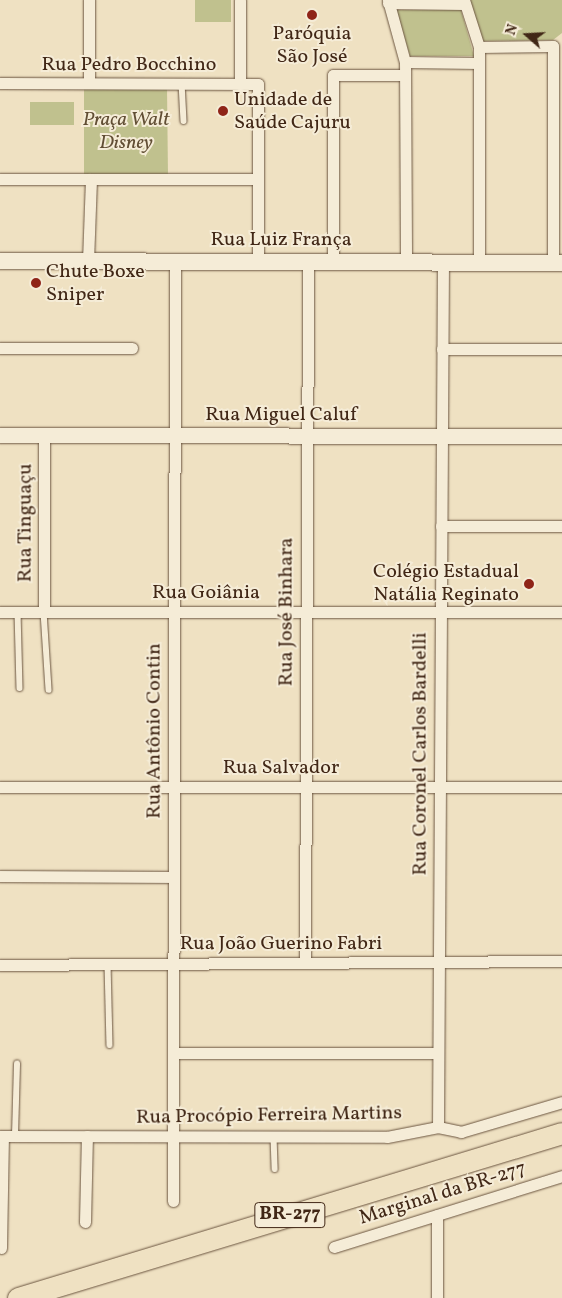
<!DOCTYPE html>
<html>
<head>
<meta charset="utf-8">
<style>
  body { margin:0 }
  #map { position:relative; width:562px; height:1298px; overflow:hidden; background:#efe1c2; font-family:Vollkorn,serif }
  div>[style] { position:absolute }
  .green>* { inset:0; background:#c0c18e }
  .roads { filter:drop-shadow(0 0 1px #6c5641) drop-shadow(0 0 1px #6c5641) }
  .service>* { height:5.5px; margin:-2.75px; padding:0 2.75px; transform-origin:2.75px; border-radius:2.75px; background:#f5ecd7 }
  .minor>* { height:11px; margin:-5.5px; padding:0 5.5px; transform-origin:5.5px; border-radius:5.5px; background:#f5ecd7 }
  .tertiary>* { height:15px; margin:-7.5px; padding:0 7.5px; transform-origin:7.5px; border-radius:7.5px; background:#f5ecd7 }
  .secondary>* { height:16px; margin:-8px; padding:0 8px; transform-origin:8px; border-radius:8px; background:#f5ecd7 }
  .motorway>* { height:21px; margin:-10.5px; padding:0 10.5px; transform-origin:10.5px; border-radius:10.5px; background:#efe1c2 }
  .dots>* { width:14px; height:14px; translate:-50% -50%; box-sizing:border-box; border:2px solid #f5ecd7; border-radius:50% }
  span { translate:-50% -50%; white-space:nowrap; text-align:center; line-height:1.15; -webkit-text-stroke:4px #f5ecd7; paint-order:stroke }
  .shield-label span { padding:1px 4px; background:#f5ecd7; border:1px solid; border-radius:4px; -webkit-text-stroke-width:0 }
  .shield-label { font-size:19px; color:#412716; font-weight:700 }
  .poi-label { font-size:20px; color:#412716 }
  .left { translate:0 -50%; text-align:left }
  .right { translate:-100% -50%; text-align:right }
  .street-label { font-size:20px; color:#412716 }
  .park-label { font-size:20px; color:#614e34; font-style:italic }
  .north { position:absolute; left:502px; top:10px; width:50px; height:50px; -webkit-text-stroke:4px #f5ecd7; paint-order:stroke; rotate:289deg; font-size:14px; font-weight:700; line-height:20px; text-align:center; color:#412716 }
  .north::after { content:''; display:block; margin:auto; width:18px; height:22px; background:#412716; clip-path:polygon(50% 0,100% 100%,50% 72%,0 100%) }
</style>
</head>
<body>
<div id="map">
  <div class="green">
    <div style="clip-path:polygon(195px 0,231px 0,231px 22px,195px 22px)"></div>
    <div style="clip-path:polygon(469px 0,562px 0,562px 33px,553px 40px,482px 41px)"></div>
    <div style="clip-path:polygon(396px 10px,461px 10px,474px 56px,410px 56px)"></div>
    <div style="clip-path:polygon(84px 88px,167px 88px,168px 177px,84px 177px)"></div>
    <div style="clip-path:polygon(30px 102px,74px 102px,74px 125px,30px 125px)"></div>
  </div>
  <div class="roads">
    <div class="service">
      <div style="left:182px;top:83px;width:38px;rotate:87deg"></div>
      <div style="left:18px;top:612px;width:76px;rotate:88.5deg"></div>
      <div style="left:44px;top:612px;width:78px;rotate:86.3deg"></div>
      <div style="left:108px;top:964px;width:81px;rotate:88.6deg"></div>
      <div style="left:15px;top:1136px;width:72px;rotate:-88.4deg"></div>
      <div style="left:274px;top:1137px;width:32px;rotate:88deg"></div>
    </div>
    <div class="minor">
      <div style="left:388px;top:0;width:64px;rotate:74.7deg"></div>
      <div style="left:405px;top:62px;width:200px;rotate:89.7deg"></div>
      <div style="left:464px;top:0;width:49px;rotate:72.3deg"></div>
      <div style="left:479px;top:47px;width:215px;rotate:90deg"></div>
      <div style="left:388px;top:3px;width:76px;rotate:0.8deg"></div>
      <div style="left:479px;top:47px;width:74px;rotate:-0.8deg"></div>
      <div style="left:553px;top:46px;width:217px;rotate:90deg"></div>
      <div style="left:405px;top:62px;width:74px;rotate:0.8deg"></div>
      <div style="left:0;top:83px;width:258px;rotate:0.2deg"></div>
      <div style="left:258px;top:84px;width:178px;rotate:90deg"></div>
      <div style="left:89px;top:83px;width:83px;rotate:-90deg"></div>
      <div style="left:240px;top:84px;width:84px;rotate:-90deg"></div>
      <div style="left:0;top:179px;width:258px"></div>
      <div style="left:88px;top:261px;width:82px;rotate:-87.9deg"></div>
      <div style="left:333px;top:262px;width:187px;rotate:-90deg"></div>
      <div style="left:333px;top:75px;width:72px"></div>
      <div style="left:0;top:348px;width:132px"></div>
      <div style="left:442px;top:349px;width:120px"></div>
      <div style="left:441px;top:526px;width:121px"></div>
      <div style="left:0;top:612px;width:562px"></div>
      <div style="left:44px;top:612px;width:177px;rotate:-90deg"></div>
      <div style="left:0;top:787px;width:562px"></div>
      <div style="left:0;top:876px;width:174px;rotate:0.3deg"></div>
      <div style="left:305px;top:963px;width:701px;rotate:-89.75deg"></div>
      <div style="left:0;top:965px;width:562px;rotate:-0.41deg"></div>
      <div style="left:173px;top:1053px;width:265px"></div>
      <div style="left:438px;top:1127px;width:865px;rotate:-89.67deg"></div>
      <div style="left:0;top:1136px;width:387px;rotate:0.1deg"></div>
      <div style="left:387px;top:1137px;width:52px;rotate:-11.1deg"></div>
      <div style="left:438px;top:1127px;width:24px;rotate:12deg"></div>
      <div style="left:461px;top:1132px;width:105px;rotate:-16.5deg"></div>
      <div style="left:173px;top:1201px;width:940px;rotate:-89.88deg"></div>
      <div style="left:437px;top:1215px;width:83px;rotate:90deg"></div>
      <div style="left:85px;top:1222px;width:86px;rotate:-88.7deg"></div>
      <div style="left:334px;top:1247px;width:239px;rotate:-17.3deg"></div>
      <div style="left:1px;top:1248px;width:112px;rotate:-89deg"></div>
    </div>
    <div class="tertiary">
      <div style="left:0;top:435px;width:562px;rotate:0.1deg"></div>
    </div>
    <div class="secondary">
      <div style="left:0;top:261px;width:562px;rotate:0.2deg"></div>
    </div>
    <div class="motorway">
      <div style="left:18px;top:1298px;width:568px;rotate:-16.87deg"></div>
    </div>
  </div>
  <div class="dots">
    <div style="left:312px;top:15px;background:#8f2418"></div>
    <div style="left:223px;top:111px;background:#8f2418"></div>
    <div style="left:36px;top:283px;background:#8f2418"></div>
    <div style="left:529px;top:584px;background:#8f2418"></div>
  </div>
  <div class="shield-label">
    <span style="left:290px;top:1215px">BR-277</span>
  </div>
  <div class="poi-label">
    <span style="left:312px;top:46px">Paróquia<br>São José</span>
    <span class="left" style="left:234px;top:112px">Unidade de<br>Saúde Cajuru</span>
    <span class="left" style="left:46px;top:284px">Chute Boxe<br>Sniper</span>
    <span class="right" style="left:519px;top:584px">Colégio Estadual<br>Natália Reginato</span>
  </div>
  <div class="street-label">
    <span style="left:129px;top:65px">Rua Pedro Bocchino</span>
    <span style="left:281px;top:240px">Rua Luiz França</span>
    <span style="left:281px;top:415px">Rua Miguel Caluf</span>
    <span style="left:26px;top:523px;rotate:-90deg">Rua Tinguaçu</span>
    <span style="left:206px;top:593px">Rua Goiânia</span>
    <span style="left:287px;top:612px;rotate:-90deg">Rua José Binhara</span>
    <span style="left:155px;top:731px;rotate:-90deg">Rua Antônio Contin</span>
    <span style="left:421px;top:754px;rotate:-90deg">Rua Coronel Carlos Bardelli</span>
    <span style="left:281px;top:768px">Rua Salvador</span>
    <span style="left:281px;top:944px">Rua João Guerino Fabri</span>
    <span style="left:269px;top:1116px;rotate:-1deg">Rua Procópio Ferreira Martins</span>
    <span style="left:443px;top:1194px;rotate:-17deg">Marginal da BR-277</span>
  </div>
  <div class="park-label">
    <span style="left:126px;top:132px">Praça Walt<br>Disney</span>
  </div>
  <div class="north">N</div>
</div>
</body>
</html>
